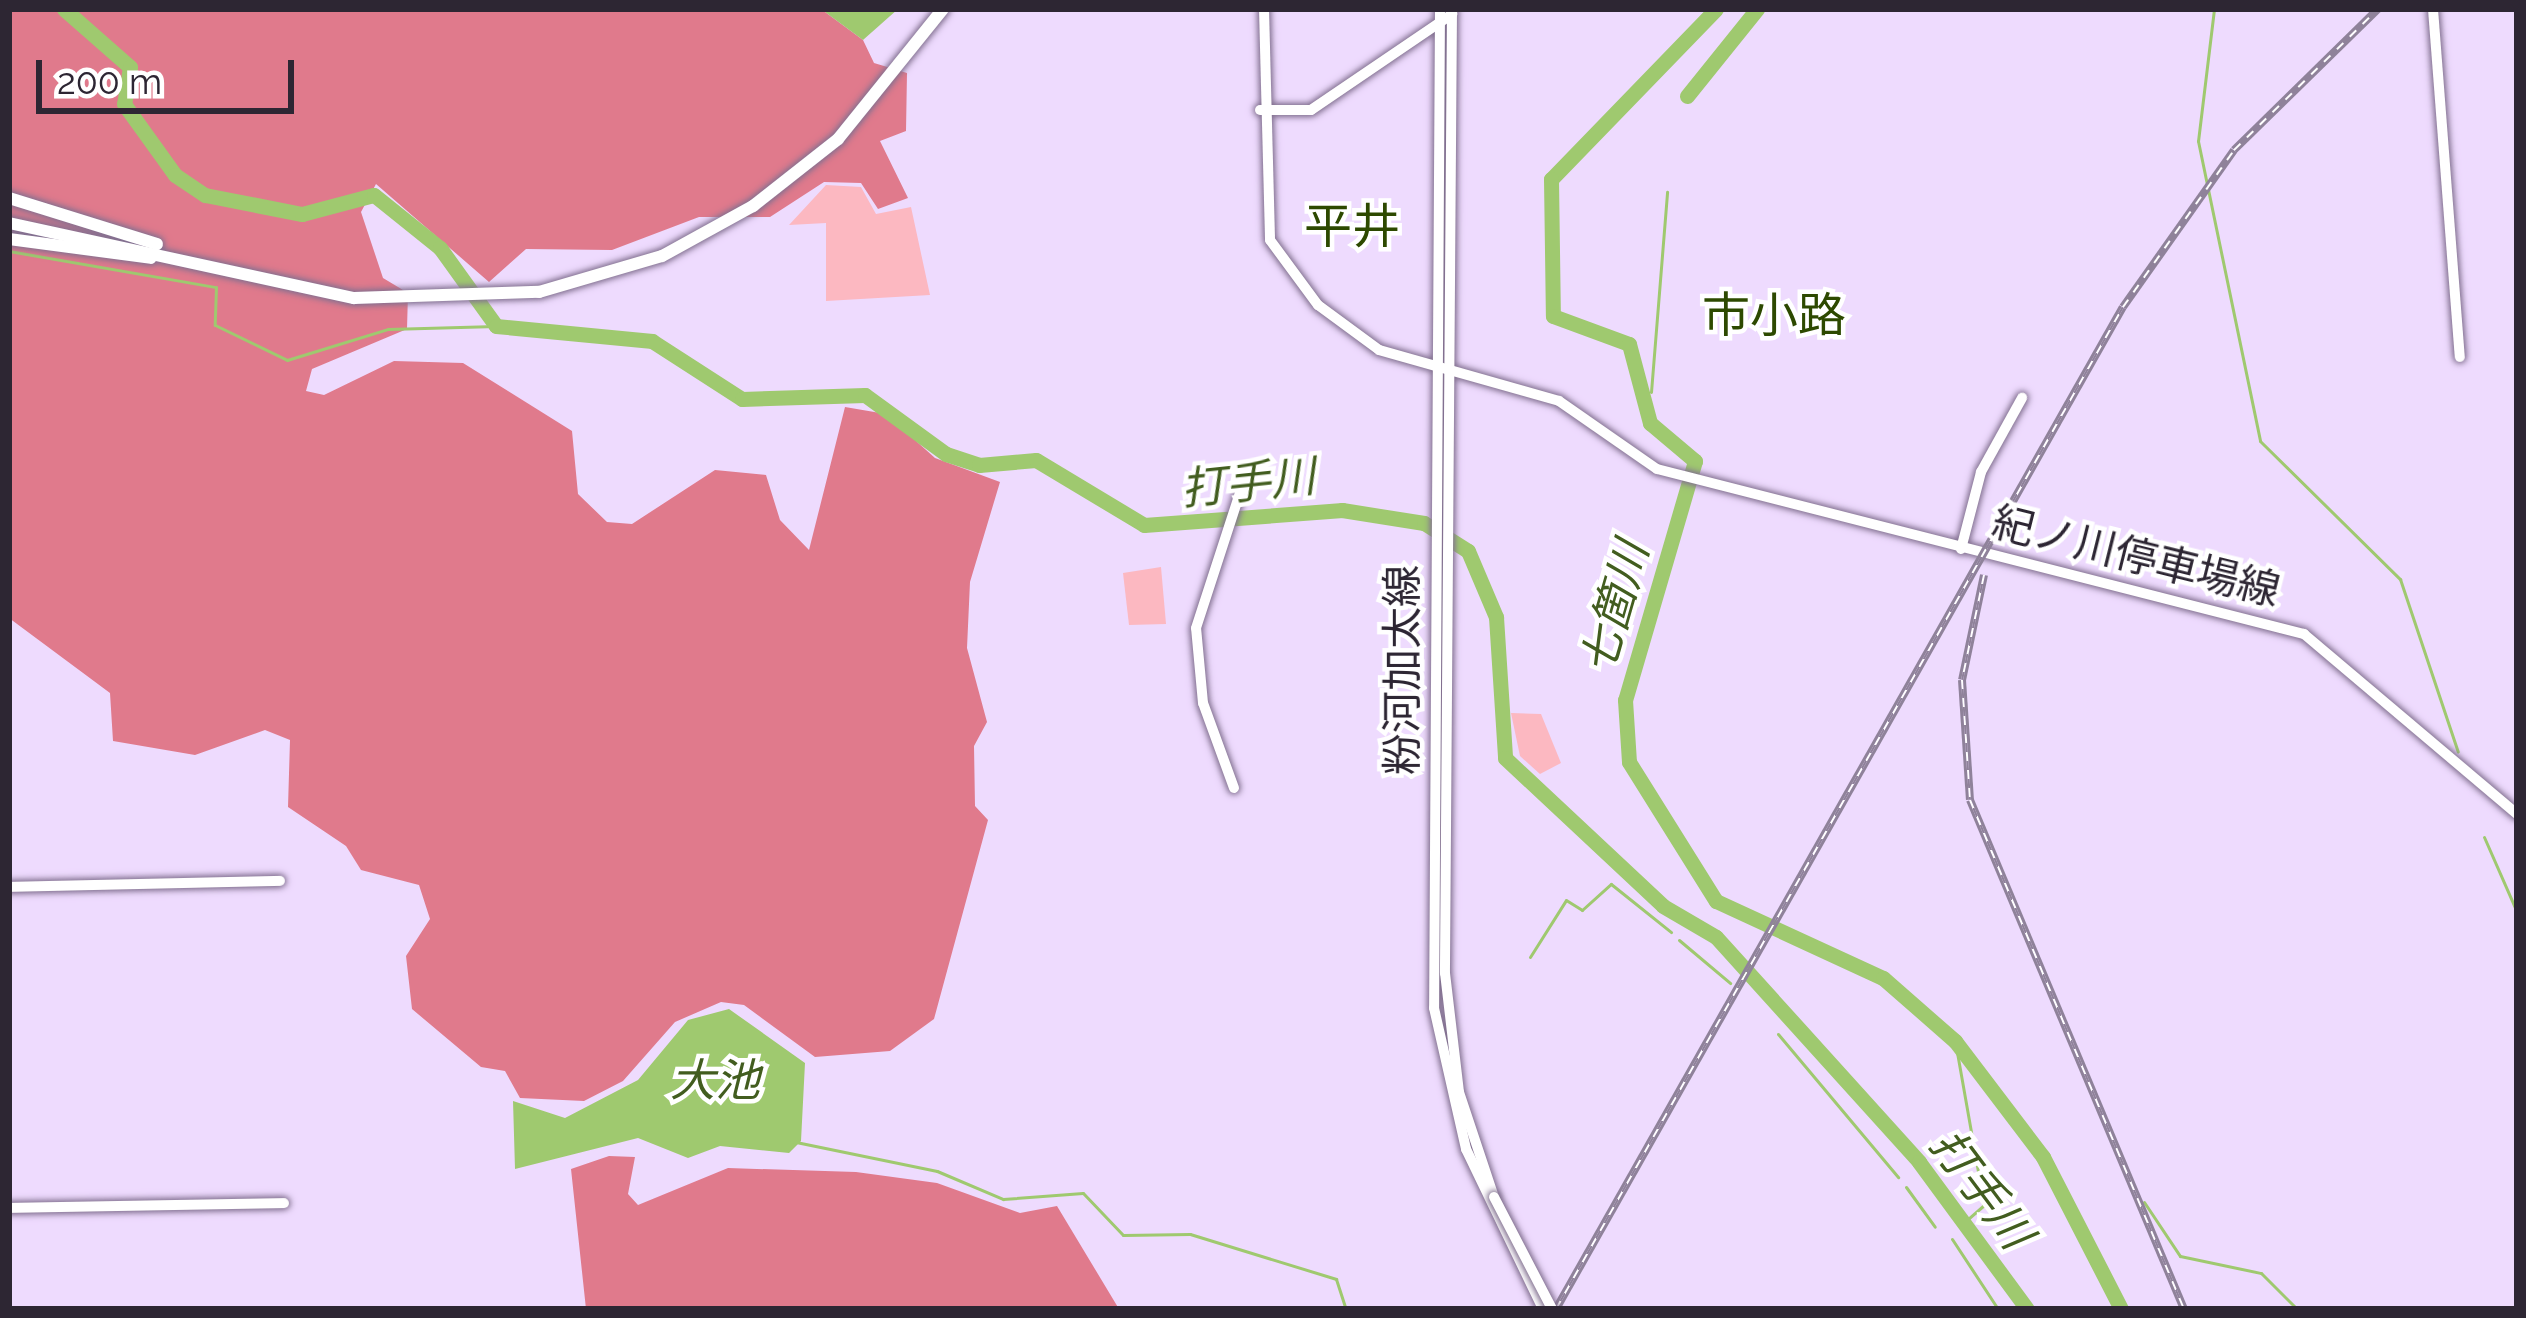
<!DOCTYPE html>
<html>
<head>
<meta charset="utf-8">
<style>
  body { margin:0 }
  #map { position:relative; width:2526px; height:1318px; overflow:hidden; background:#eedbfe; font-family:Raleway,"Noto Sans JP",sans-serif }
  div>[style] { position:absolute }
  .green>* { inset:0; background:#fcb8c1 }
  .forest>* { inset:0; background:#e07a8c }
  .water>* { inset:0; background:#9fc96f }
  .stream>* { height:3px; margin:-1.5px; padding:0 1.5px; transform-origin:1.5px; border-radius:1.5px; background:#9fc96f }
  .river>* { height:15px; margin:-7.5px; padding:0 7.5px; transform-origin:7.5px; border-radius:7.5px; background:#9fc96f }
  .roads { filter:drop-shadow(0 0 3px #827090) drop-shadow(0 0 3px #827090) }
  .secondary>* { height:10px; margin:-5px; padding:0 5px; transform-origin:5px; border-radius:5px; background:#fff }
  .primary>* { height:10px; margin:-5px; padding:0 5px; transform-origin:5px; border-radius:5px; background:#fff }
  .highway>* { height:12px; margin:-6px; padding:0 6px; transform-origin:6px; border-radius:6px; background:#fff }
  .rail>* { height:8px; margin-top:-4px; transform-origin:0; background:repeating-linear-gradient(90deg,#fff 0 9px,#8f829a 0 18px); box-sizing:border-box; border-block:3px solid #8f829a }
  .bridges { filter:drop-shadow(0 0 3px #827090) drop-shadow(0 0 3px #827090) }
  .primary-bridge>* { height:10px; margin:-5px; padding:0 5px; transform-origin:5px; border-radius:5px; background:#fff }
  span { translate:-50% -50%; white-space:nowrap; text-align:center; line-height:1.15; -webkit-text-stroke:9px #fff; paint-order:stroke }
  .street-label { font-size:42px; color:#2d2633 }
  .water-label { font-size:45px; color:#425d1f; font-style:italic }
  .quarter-label { font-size:48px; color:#2d4900 }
  .frame { position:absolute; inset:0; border:12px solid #2d2633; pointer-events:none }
  .scale { position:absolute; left:36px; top:60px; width:258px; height:54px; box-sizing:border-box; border:6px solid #2d2633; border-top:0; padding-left:15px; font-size:36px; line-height:42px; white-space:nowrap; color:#2d2633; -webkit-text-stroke:9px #fff; paint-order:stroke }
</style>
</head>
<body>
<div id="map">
  <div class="green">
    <div style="clip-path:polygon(826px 185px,861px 187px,876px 214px,911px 207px,930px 295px,826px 301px,826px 223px,789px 225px)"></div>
    <div style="clip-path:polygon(1161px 567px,1166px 624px,1129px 625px,1123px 573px)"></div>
    <div style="clip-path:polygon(1511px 713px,1541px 714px,1561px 763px,1540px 774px,1520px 756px)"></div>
  </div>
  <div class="forest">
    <div style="clip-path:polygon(9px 9px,821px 9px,863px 40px,874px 63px,907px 73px,906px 131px,880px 141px,908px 198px,878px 209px,861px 183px,824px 182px,770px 217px,699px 217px,612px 250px,526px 249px,489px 282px,376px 184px,361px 212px,383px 278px,408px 293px,407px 329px,312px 369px,306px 391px,324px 395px,394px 361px,463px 363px,572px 431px,578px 494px,607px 522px,632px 524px,715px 470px,766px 475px,780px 520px,809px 550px,845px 407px,886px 414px,935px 458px,1000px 482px,970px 582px,967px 648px,987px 722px,974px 746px,975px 806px,988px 820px,934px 1019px,890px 1051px,815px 1057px,744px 1005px,721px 1002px,675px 1022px,623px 1081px,584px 1101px,520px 1098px,505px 1071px,481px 1067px,412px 1009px,406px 956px,430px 919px,419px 885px,361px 870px,346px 846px,288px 807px,290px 740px,265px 730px,195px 755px,113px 741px,110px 693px,9px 618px)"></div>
    <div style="clip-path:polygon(609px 1156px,635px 1157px,628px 1194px,638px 1205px,728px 1168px,856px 1172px,937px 1183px,1020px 1213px,1057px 1206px,1119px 1309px,586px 1309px,571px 1169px)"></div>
  </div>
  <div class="water">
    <div style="clip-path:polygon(821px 9px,898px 9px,863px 40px)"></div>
    <div style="clip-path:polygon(729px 1009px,805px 1063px,801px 1141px,789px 1153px,720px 1146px,688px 1158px,638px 1138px,515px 1169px,513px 1101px,565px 1118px,638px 1080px,688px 1020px)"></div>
  </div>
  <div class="stream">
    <div style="left:2214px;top:9px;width:133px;rotate:96.9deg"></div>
    <div style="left:2198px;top:141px;width:306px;rotate:78.3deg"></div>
    <div style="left:2260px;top:441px;width:197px;rotate:44.6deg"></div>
    <div style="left:2400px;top:579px;width:182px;rotate:71.5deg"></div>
    <div style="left:9px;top:251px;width:210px;rotate:9.9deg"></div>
    <div style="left:216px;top:287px;width:38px;rotate:92deg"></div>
    <div style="left:215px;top:325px;width:80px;rotate:25.9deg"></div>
    <div style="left:287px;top:360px;width:106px;rotate:-17.1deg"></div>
    <div style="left:388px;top:329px;width:108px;rotate:-1.6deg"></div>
    <div style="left:1651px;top:392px;width:201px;rotate:-85.4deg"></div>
    <div style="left:1642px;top:406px;width:6px;rotate:-51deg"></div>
    <div style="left:2484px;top:837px;width:82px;rotate:66.3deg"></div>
    <div style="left:1679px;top:940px;width:67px;rotate:40.1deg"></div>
    <div style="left:1530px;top:957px;width:67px;rotate:-57.7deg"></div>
    <div style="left:1566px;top:900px;width:19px;rotate:32deg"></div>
    <div style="left:1582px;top:910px;width:39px;rotate:-42deg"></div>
    <div style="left:1611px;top:884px;width:77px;rotate:38.7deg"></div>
    <div style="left:1778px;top:1034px;width:187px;rotate:50deg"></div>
    <div style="left:1955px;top:1041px;width:167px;rotate:80deg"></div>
    <div style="left:1984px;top:1205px;width:23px;rotate:139deg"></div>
    <div style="left:791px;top:1141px;width:149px;rotate:11.6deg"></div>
    <div style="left:937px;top:1171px;width:72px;rotate:23deg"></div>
    <div style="left:1003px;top:1199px;width:80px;rotate:-4.3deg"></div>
    <div style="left:1083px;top:1193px;width:58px;rotate:46.4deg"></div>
    <div style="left:1123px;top:1235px;width:67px;rotate:-0.9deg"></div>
    <div style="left:1190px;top:1234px;width:153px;rotate:17.1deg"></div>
    <div style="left:1336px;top:1279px;width:32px;rotate:72deg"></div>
    <div style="left:1906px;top:1187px;width:49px;rotate:54.1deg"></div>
    <div style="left:2144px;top:1202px;width:65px;rotate:56.3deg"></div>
    <div style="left:2180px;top:1256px;width:83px;rotate:11.9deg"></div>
    <div style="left:2261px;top:1273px;width:51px;rotate:45deg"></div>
    <div style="left:1952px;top:1239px;width:84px;rotate:56.7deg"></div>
  </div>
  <div class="river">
    <div style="left:64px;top:9px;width:88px;rotate:41.3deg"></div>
    <div style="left:130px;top:67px;width:37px;rotate:99deg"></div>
    <div style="left:124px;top:104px;width:87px;rotate:54.3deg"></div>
    <div style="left:175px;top:175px;width:36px;rotate:34deg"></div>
    <div style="left:205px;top:195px;width:99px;rotate:11.1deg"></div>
    <div style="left:302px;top:214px;width:74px;rotate:-14.8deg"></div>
    <div style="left:374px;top:195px;width:85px;rotate:38.8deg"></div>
    <div style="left:440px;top:248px;width:96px;rotate:54.3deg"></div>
    <div style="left:496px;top:326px;width:157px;rotate:5.5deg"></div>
    <div style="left:652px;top:341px;width:107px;rotate:32.8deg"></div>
    <div style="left:742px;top:399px;width:123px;rotate:-1.9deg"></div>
    <div style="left:865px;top:395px;width:100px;rotate:36.1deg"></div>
    <div style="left:946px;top:454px;width:35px;rotate:18deg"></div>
    <div style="left:979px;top:465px;width:57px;rotate:-5deg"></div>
    <div style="left:1036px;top:460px;width:126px;rotate:31deg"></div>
    <div style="left:1144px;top:525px;width:199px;rotate:-4.3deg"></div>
    <div style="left:1342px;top:510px;width:83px;rotate:9deg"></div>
    <div style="left:1424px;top:523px;width:52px;rotate:32.5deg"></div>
    <div style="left:1468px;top:551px;width:72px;rotate:67deg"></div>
    <div style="left:1496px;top:617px;width:141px;rotate:86.3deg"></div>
    <div style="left:1505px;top:758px;width:216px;rotate:43.1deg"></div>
    <div style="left:1663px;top:906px;width:61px;rotate:30.3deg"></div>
    <div style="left:1716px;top:937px;width:303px;rotate:47.9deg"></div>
    <div style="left:1919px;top:1162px;width:182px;rotate:53.7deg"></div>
    <div style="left:1716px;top:9px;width:237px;rotate:134.1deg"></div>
    <div style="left:1551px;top:179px;width:137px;rotate:89.2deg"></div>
    <div style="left:1553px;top:316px;width:81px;rotate:20.2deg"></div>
    <div style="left:1629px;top:344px;width:82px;rotate:75.1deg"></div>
    <div style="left:1650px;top:423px;width:59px;rotate:40.2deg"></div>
    <div style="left:1695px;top:461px;width:249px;rotate:106.3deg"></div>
    <div style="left:1625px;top:700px;width:62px;rotate:86.3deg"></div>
    <div style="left:1629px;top:762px;width:164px;rotate:58deg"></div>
    <div style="left:1716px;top:901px;width:184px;rotate:24.8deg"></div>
    <div style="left:1883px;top:978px;width:96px;rotate:41.2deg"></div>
    <div style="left:1955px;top:1041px;width:146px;rotate:52.8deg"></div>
    <div style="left:2043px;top:1157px;width:171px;rotate:62.8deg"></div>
    <div style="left:1687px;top:96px;width:112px;rotate:-51.2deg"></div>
  </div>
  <div class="roads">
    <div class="secondary">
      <div style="left:1264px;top:9px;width:231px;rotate:88.5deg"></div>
      <div style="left:1270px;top:240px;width:81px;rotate:53.6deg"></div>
      <div style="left:1318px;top:305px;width:76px;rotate:36.4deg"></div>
      <div style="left:1379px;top:350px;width:187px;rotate:15.8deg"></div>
      <div style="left:1559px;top:401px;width:119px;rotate:34.8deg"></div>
      <div style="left:1657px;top:469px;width:668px;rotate:14.31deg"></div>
      <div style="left:2304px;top:634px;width:279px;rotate:40.2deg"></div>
      <div style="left:2433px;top:9px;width:349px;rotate:85.6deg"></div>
      <div style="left:1260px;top:110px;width:51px"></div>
      <div style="left:1311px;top:110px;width:171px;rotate:-34.2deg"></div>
      <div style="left:1961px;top:549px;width:80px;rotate:-75.4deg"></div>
      <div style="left:1981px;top:472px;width:85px;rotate:-61deg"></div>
      <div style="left:1234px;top:788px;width:90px;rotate:-110deg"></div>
      <div style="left:1203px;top:703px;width:75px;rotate:-95.3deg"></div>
      <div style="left:1196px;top:628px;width:162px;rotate:-72deg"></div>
      <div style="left:9px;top:887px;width:271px;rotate:-1.3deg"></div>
      <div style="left:9px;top:1208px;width:275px;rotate:-1deg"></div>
    </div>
    <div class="primary">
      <div style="left:1440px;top:9px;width:999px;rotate:90.34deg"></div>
      <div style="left:1434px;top:1008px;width:145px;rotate:77.2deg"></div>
      <div style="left:1466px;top:1149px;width:178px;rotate:64.3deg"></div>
      <div style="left:1452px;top:9px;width:964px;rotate:90.42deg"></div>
      <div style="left:1445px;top:973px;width:120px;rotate:83.3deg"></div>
      <div style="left:1459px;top:1092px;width:111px;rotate:71.6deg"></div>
    </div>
    <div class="highway">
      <div style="left:9px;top:198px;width:155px;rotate:17.3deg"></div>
      <div style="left:9px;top:223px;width:353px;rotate:12.3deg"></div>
      <div style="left:354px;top:298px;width:185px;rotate:-1.9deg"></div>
      <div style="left:539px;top:292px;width:128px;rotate:-16.3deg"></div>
      <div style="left:662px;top:256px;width:104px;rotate:-28.8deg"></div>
      <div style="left:753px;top:206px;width:108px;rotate:-38.2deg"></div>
      <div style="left:838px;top:139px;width:167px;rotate:-51.1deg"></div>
      <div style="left:9px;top:239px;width:143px;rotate:7.6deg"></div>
    </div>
  </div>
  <div class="rail">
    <div style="left:1984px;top:575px;width:107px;rotate:101.8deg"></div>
    <div style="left:1962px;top:680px;width:120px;rotate:86.2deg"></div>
    <div style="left:1970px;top:800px;width:552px;rotate:67.2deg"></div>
    <div style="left:1556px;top:1309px;width:1151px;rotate:-60.5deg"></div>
    <div style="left:2123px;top:307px;width:192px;rotate:-54.7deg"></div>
    <div style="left:2234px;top:150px;width:202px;rotate:-44.4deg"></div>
  </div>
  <div class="bridges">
    <div class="primary-bridge">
      <div style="left:1494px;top:1197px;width:126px;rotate:62.6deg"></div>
    </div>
  </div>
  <div class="street-label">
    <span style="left:2136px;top:557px;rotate:14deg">紀ノ川停車場線</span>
    <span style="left:1403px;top:670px;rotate:-90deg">粉河加太線</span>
  </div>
  <div class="water-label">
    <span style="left:1248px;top:483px;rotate:-6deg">打手川</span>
    <span style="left:1615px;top:608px;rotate:-74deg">七箇川</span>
    <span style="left:715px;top:1081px">大池</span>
    <span style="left:1981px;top:1189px;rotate:53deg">打手川</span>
  </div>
  <div class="quarter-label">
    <span style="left:1352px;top:227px">平井</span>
    <span style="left:1774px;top:316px">市小路</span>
  </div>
  <div class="frame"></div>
  <div class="scale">200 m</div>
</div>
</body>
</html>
